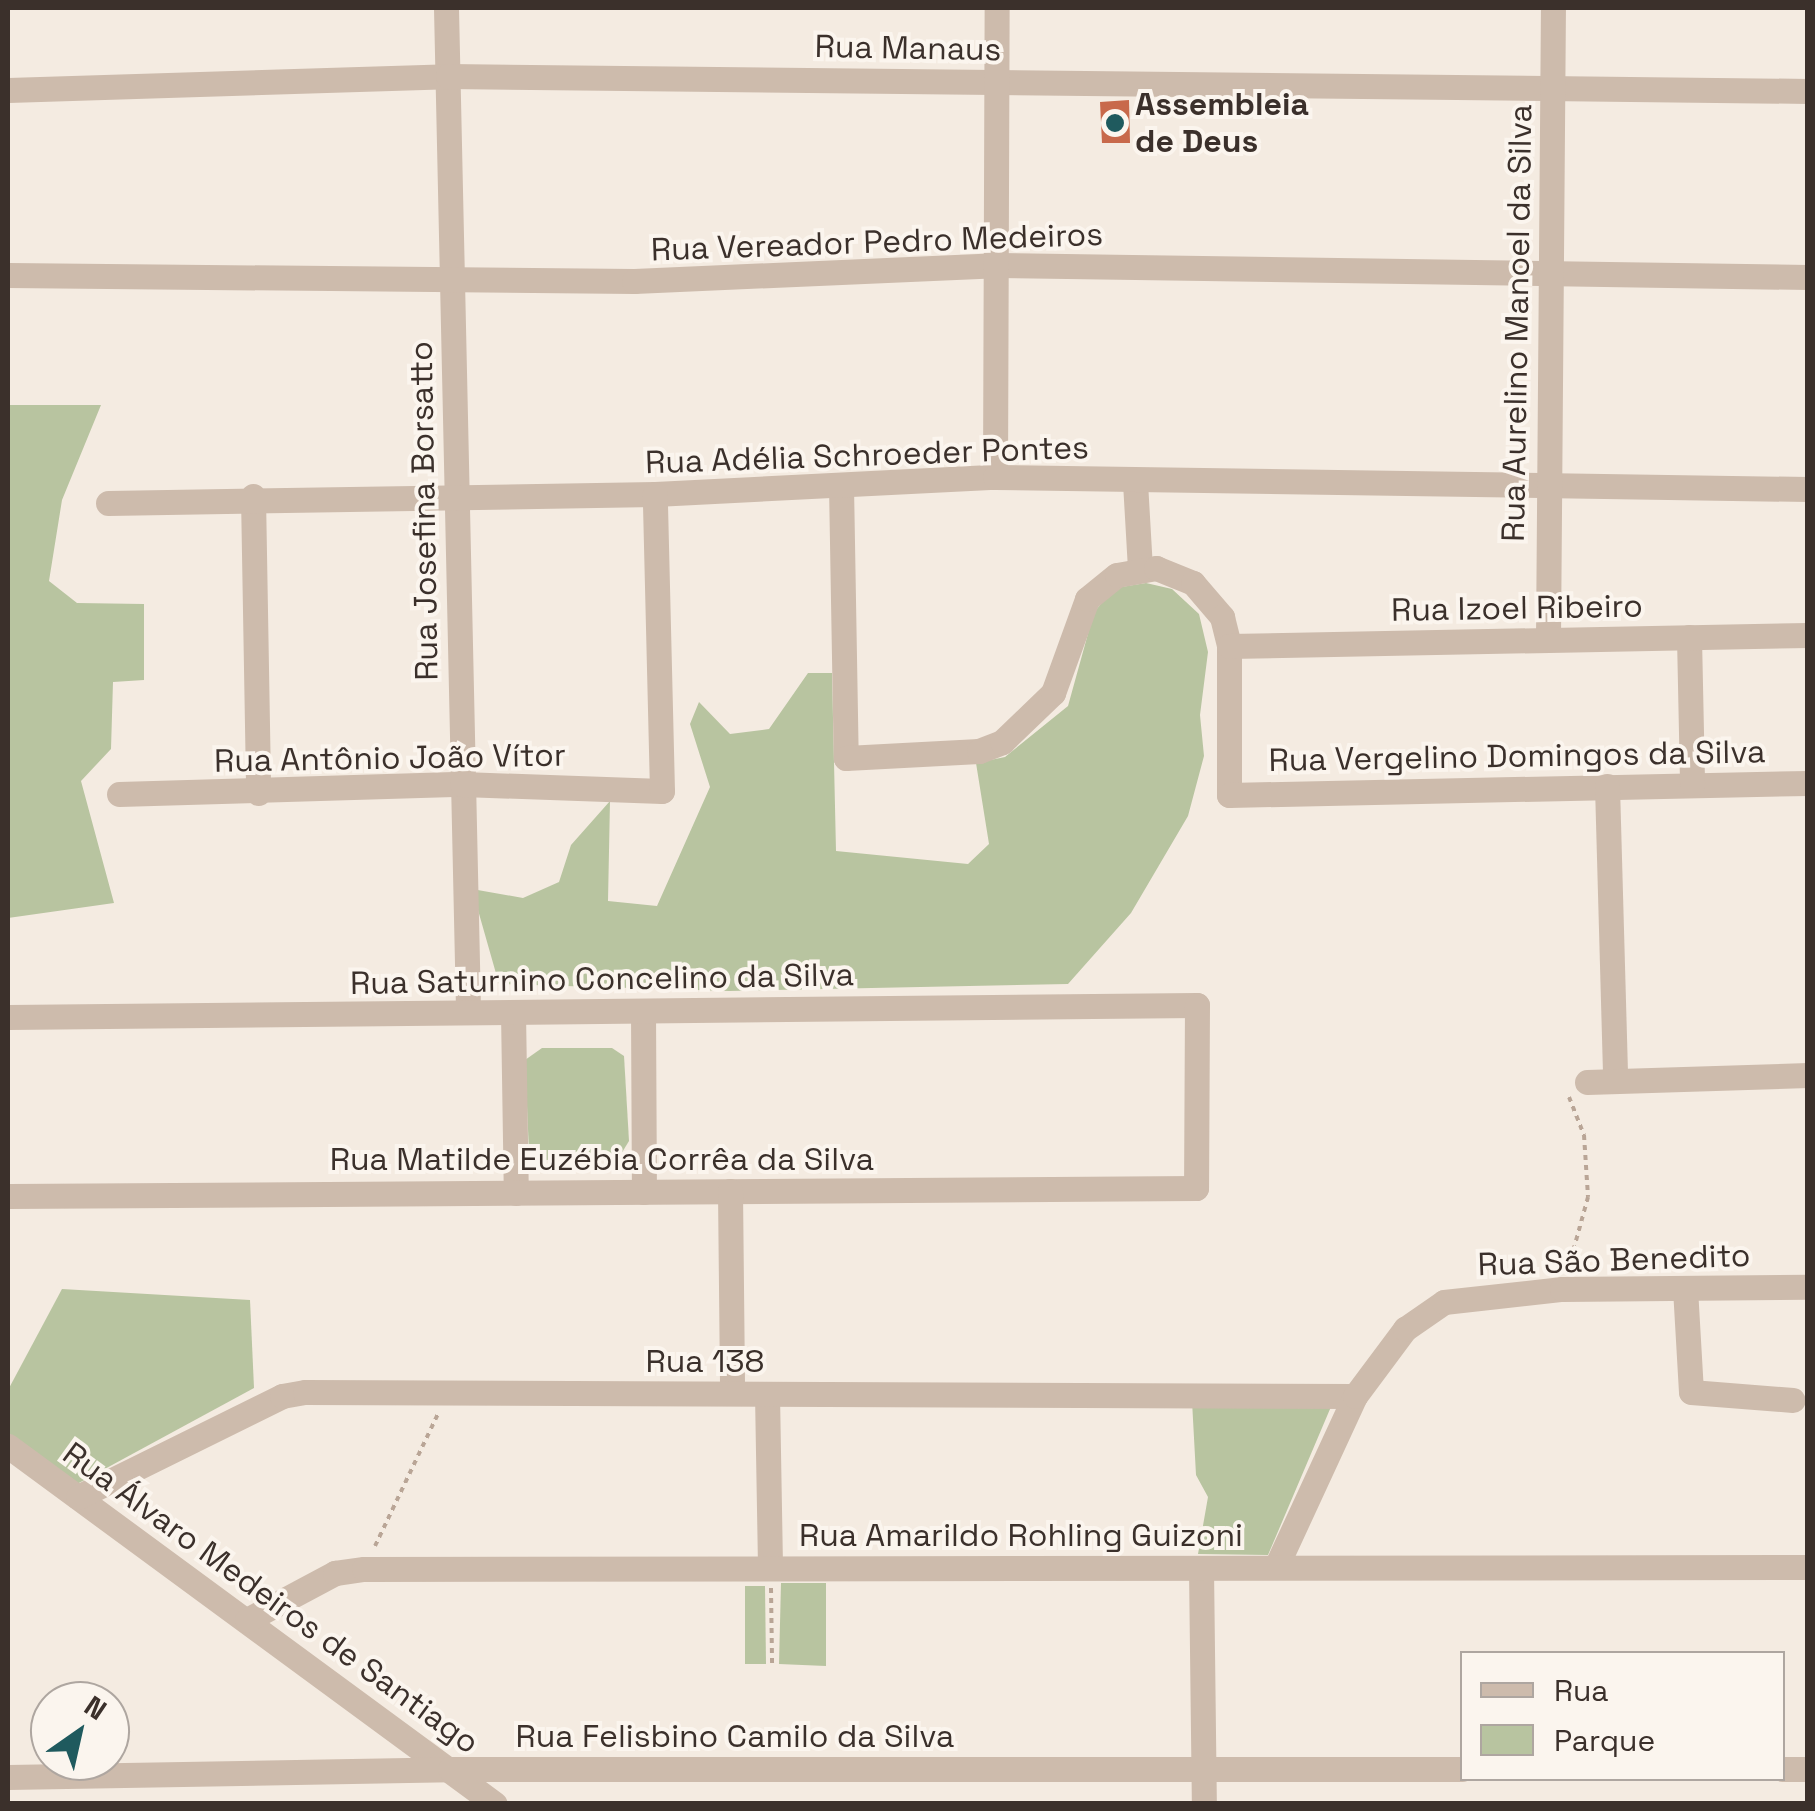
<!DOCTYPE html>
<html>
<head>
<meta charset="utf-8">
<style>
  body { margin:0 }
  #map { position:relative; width:1815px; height:1811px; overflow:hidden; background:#f4ebe1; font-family:"Space Grotesk",sans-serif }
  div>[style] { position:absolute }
  .green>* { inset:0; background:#b8c4a0 }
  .building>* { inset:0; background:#c8694b }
  .path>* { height:4px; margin-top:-2px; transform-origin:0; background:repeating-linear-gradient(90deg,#b9a596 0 5px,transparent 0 10px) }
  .minor>* { height:25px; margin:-12.5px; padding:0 12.5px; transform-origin:12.5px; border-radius:12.5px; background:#cdbbac }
  .dots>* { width:28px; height:28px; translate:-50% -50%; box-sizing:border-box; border:5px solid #fbf5ee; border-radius:50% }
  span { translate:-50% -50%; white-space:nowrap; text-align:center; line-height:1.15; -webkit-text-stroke:8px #fbf5ee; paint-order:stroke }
  .street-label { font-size:32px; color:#3b302b }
  .poi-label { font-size:32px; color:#3b302b; font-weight:700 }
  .left { translate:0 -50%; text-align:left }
  .frame { position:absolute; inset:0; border:10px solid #3b302b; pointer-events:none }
  .legend { position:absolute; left:1460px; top:1651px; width:325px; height:130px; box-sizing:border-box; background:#fbf5ee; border:2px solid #aea6a0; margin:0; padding:12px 18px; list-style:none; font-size:30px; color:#3b302b }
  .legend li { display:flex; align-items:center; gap:20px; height:50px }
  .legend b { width:50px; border:2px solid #aea6a0 }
  .north { position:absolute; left:30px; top:1681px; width:100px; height:100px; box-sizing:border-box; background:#fbf5ee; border:2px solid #aea6a0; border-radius:50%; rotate:34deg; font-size:28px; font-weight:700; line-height:40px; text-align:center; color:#3b302b }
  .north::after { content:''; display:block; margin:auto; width:35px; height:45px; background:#1f5a5e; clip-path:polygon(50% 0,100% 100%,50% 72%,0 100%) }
</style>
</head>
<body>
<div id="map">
  <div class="green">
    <div style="clip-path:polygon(8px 405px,101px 405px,62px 500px,49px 581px,77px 603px,144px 604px,144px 680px,113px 682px,111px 749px,81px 781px,114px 903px,8px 918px)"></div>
    <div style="clip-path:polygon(1146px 583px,1172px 589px,1199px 614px,1208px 652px,1200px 715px,1204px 756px,1188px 816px,1131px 913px,1068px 984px,729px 991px,499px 984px,472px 889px,523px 898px,559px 882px,571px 845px,610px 801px,608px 901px,657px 906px,710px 787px,690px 724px,699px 702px,730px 734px,769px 729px,808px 673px,832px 673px,836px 851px,968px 864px,989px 844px,976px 763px,1005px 757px,1068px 706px,1094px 612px,1115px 588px)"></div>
    <div style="clip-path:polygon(542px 1048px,612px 1048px,624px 1056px,629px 1141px,618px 1159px,541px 1160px,529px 1152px,525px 1060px)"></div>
    <div style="clip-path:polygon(62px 1289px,250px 1300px,254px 1388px,77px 1484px,8px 1433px,8px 1390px)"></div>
    <div style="clip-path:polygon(1192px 1401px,1333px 1402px,1268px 1555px,1198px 1554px,1208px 1497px,1196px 1475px)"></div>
    <div style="clip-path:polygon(781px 1583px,826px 1583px,826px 1666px,779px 1664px)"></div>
    <div style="clip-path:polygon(745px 1586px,765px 1586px,766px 1664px,745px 1664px)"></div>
  </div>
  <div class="building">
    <div style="clip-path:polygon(1129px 100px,1130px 143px,1102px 143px,1100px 102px)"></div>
  </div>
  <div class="path">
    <div style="left:1569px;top:1097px;width:41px;rotate:68.5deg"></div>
    <div style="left:1584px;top:1135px;width:62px;rotate:86.3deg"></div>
    <div style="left:1588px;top:1197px;width:72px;rotate:105.4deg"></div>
    <div style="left:375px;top:1546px;width:146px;rotate:-64.5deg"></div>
    <div style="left:771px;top:1588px;width:75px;rotate:89.2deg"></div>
  </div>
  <div class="minor">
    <div style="left:446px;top:8px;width:1004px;rotate:88.74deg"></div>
    <div style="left:8px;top:90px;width:440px;rotate:-1.8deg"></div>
    <div style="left:448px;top:76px;width:1360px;rotate:0.63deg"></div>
    <div style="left:8px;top:275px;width:626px;rotate:0.55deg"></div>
    <div style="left:634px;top:281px;width:362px;rotate:-2.5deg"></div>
    <div style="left:996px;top:265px;width:812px;rotate:0.85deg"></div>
    <div style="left:995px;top:477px;width:469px;rotate:-89.8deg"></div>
    <div style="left:1135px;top:482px;width:86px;rotate:86.7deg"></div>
    <div style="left:841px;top:485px;width:273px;rotate:89deg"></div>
    <div style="left:846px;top:758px;width:133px;rotate:-3deg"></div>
    <div style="left:979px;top:751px;width:25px;rotate:-21deg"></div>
    <div style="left:1002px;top:742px;width:71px;rotate:-43.9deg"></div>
    <div style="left:1053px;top:693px;width:100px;rotate:-70.1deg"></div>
    <div style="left:1087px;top:599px;width:38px;rotate:-39deg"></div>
    <div style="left:1117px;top:575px;width:40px;rotate:-10deg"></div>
    <div style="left:1156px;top:568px;width:40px;rotate:22deg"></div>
    <div style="left:1193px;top:583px;width:45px;rotate:49.5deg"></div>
    <div style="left:1222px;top:617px;width:30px;rotate:76deg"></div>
    <div style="left:1229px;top:646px;width:149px;rotate:90deg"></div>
    <div style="left:1229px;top:795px;width:579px;rotate:-1.19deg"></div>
    <div style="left:253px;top:496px;width:297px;rotate:89deg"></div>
    <div style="left:108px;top:503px;width:547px;rotate:-0.94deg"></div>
    <div style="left:655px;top:494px;width:340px;rotate:-2.9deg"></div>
    <div style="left:995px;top:477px;width:813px;rotate:0.85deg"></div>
    <div style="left:1689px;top:637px;width:147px;rotate:88.8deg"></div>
    <div style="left:1548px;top:639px;width:631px;rotate:-89.55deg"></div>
    <div style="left:1229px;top:646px;width:579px;rotate:-1.09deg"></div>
    <div style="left:1607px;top:786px;width:295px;rotate:88.4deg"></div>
    <div style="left:119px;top:794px;width:343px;rotate:-1.7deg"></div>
    <div style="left:462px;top:784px;width:200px;rotate:2deg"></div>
    <div style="left:662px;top:791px;width:297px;rotate:-91.4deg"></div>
    <div style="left:643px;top:1011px;width:181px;rotate:89.7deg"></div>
    <div style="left:513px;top:1012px;width:181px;rotate:89.1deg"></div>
    <div style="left:8px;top:1017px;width:1189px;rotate:-0.58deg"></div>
    <div style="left:1197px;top:1005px;width:183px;rotate:90.3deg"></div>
    <div style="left:1196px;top:1188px;width:1188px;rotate:179.61deg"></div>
    <div style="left:1587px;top:1082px;width:221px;rotate:-1.8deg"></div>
    <div style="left:730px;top:1191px;width:202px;rotate:89.4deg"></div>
    <div style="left:1685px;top:1288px;width:104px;rotate:86.7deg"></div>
    <div style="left:1691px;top:1392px;width:102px;rotate:4.5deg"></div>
    <div style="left:767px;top:1394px;width:174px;rotate:89deg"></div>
    <div style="left:8px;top:1446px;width:604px;rotate:36.32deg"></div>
    <div style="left:78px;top:1497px;width:228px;rotate:-26.3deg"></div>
    <div style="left:282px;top:1396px;width:23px;rotate:-10deg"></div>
    <div style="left:305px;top:1392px;width:1050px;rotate:0.22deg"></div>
    <div style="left:1276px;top:1567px;width:188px;rotate:-65.2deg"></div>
    <div style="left:1355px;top:1396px;width:84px;rotate:-53.3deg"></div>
    <div style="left:1405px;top:1329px;width:47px;rotate:-34.7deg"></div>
    <div style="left:1444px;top:1302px;width:119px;rotate:-6.3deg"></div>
    <div style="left:1562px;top:1289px;width:246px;rotate:-0.5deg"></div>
    <div style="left:1201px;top:1568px;width:236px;rotate:89.3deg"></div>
    <div style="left:247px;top:1620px;width:100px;rotate:-28.1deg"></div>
    <div style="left:335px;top:1573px;width:29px;rotate:-8deg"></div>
    <div style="left:364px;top:1569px;width:1444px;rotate:-0.08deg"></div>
    <div style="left:1782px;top:1769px;width:26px"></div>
    <div style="left:8px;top:1777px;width:442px;rotate:-1deg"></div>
    <div style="left:450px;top:1769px;width:1012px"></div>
  </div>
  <div class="dots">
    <div style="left:1115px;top:123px;background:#1f5a5e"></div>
  </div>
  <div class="street-label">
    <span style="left:908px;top:48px;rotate:1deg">Rua Manaus</span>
    <span style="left:877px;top:242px;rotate:-2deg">Rua Vereador Pedro Medeiros</span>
    <span style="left:1517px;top:323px;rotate:-89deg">Rua Aurelino Manoel da Silva</span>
    <span style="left:867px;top:455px;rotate:-2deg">Rua Adélia Schroeder Pontes</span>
    <span style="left:424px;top:511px;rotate:-91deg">Rua Josefina Borsatto</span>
    <span style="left:1517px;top:608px;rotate:-1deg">Rua Izoel Ribeiro</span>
    <span style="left:1517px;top:756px;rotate:-1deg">Rua Vergelino Domingos da Silva</span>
    <span style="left:390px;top:758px;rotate:-1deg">Rua Antônio João Vítor</span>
    <span style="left:602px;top:979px;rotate:-1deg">Rua Saturnino Concelino da Silva</span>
    <span style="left:602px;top:1159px">Rua Matilde Euzébia Corrêa da Silva</span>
    <span style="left:1614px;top:1260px;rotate:-2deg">Rua São Benedito</span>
    <span style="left:705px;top:1361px">Rua 138</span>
    <span style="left:1021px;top:1535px">Rua Amarildo Rohling Guizoni</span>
    <span style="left:271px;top:1598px;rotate:36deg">Rua Álvaro Medeiros de Santiago</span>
    <span style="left:735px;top:1736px">Rua Felisbino Camilo da Silva</span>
  </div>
  <div class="poi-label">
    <span class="left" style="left:1135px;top:123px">Assembleia<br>de Deus</span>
  </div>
  <div class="frame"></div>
  <ul class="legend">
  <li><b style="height:12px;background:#cdbbac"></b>Rua</li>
  <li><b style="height:28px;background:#b8c4a0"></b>Parque</li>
  </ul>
  <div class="north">N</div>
</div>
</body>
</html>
